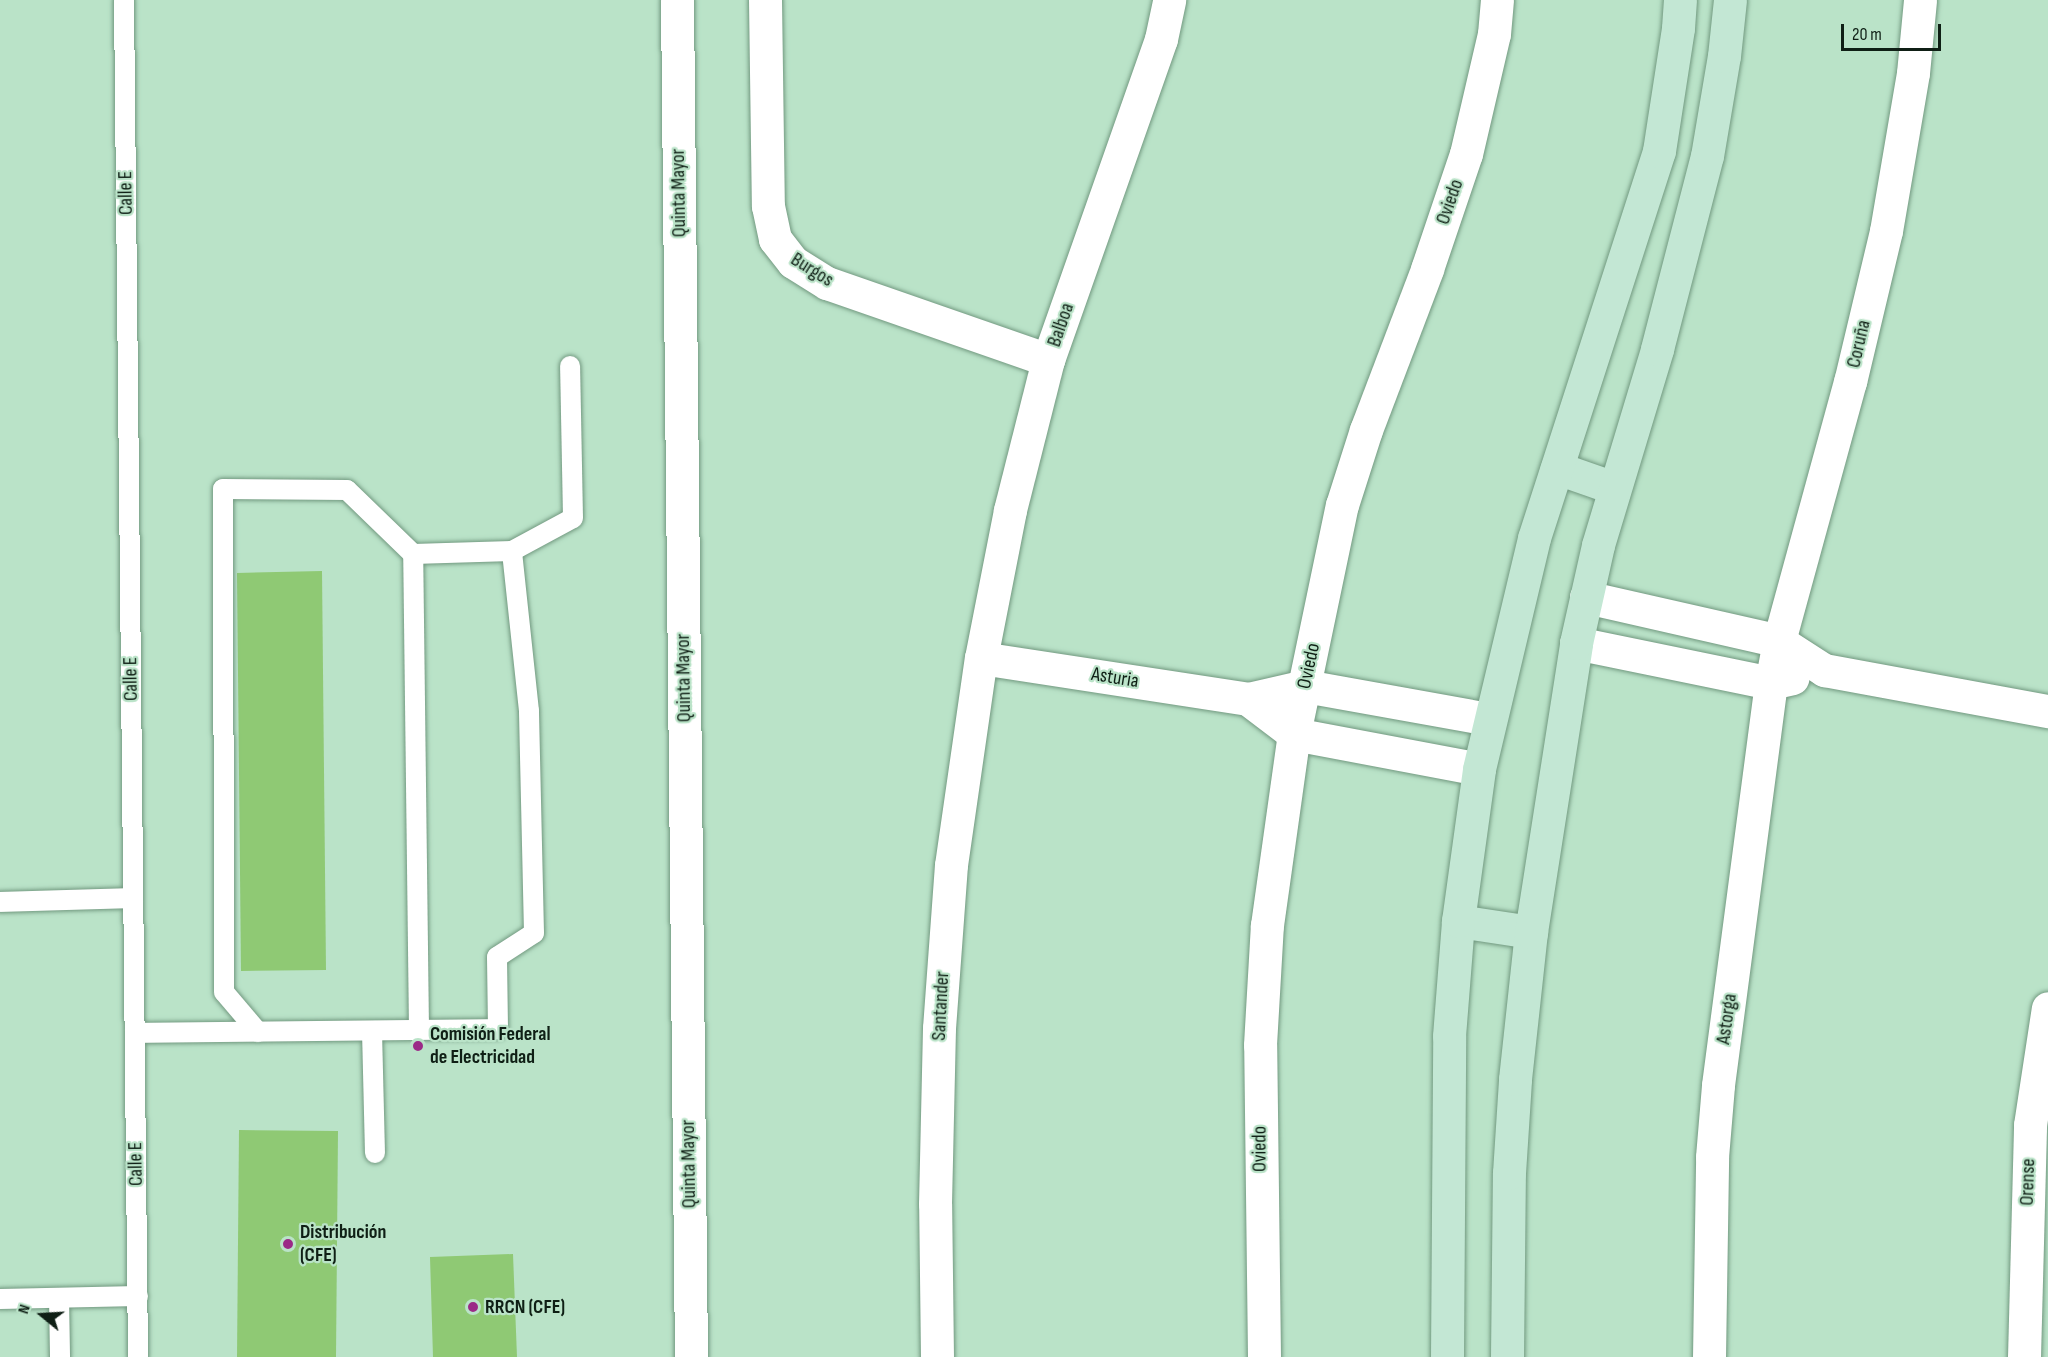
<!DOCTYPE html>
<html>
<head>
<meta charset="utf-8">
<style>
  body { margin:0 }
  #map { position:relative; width:2048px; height:1357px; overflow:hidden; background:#bae3c8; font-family:"Sofia Sans Condensed",sans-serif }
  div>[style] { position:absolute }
  .building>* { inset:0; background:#8fc974 }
  .roads { filter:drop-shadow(0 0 2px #729980) drop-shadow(0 0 2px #729980) }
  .lane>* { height:20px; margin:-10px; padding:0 10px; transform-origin:10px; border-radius:10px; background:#fff }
  .street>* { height:33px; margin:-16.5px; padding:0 16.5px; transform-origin:16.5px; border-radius:16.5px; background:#fff }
  .secondary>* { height:33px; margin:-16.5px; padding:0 16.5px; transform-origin:16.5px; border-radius:16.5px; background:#c3e7d4 }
  .dots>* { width:16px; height:16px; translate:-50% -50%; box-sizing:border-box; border:3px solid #bae3c8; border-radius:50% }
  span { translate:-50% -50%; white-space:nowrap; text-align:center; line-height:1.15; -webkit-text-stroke:4.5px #bae3c8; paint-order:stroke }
  .street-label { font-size:20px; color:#0f1f15 }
  .poi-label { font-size:20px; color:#0f1f15; font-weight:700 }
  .left { translate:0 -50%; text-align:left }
  .north { position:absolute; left:12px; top:1285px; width:60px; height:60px; -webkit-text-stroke:4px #bae3c8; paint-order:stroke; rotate:288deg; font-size:16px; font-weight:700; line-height:24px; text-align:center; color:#0f1f15 }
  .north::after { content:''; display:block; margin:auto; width:21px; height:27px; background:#0f1f15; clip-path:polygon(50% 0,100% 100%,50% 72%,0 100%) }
  .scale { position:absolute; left:1841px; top:24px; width:100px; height:27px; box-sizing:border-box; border:3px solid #0f1f15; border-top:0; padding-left:8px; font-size:18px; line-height:21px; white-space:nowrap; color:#0f1f15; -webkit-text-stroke:4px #bae3c8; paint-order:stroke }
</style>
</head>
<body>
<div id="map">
  <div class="building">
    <div style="clip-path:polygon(322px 571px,326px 970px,241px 971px,237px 573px)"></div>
    <div style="clip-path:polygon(239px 1130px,338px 1131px,336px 1357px,237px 1357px)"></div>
    <div style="clip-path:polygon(513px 1254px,517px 1357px,433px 1357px,430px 1257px)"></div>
  </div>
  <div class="roads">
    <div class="lane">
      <div style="left:124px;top:0;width:1357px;rotate:89.41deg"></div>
      <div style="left:0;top:902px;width:133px;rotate:-1.7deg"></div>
      <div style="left:419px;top:1030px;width:476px;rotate:-90.7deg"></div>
      <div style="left:413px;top:554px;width:99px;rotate:-1.7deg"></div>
      <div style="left:512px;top:551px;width:69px;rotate:-28.4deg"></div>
      <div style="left:573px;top:518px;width:152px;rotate:-91.1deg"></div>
      <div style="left:372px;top:1031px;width:122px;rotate:88.6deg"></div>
      <div style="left:258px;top:1032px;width:52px;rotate:-130.4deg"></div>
      <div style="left:224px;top:992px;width:503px;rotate:-90.11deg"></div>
      <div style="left:223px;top:489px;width:124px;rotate:0.5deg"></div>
      <div style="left:347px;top:490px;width:92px;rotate:44.1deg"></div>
      <div style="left:135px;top:1033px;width:363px;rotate:-0.6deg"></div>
      <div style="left:498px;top:1029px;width:72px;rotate:-90.8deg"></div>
      <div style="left:497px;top:957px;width:44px;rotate:-33deg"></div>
      <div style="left:534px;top:933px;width:222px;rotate:-91.3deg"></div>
      <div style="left:529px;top:711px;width:161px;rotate:-96.1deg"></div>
      <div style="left:59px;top:1298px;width:59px;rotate:89deg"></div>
      <div style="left:0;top:1299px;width:138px;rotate:-1.2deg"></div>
    </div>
    <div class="street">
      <div style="left:677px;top:0;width:1357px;rotate:89.41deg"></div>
      <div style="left:765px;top:0;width:206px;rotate:89.2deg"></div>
      <div style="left:768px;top:206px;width:34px;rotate:78deg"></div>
      <div style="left:775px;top:239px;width:29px;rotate:52deg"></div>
      <div style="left:793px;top:262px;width:40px;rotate:32deg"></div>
      <div style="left:827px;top:283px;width:234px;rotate:19.2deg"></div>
      <div style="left:1586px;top:597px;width:198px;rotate:12.8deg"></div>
      <div style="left:1779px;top:641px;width:54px;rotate:32.8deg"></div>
      <div style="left:1824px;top:670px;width:228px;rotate:10.4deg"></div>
      <div style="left:1576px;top:643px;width:199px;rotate:11.6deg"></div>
      <div style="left:1771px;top:683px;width:22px;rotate:-13deg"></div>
      <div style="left:981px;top:658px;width:270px;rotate:8.7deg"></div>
      <div style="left:1248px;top:699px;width:58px;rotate:-12.8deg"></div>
      <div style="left:1305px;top:686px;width:187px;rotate:10.2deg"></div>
      <div style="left:1248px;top:699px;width:58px;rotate:37.3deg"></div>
      <div style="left:1294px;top:734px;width:188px;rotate:10.7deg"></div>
      <div style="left:937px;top:1357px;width:153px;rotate:-90.7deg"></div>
      <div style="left:935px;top:1204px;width:176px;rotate:-88.7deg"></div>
      <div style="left:939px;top:1028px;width:163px;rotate:-85.8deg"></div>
      <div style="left:951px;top:865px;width:209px;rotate:-81.8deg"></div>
      <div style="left:981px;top:658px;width:151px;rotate:-78.9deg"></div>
      <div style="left:1010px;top:510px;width:155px;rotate:-75.8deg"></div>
      <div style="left:1048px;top:360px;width:340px;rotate:-70.6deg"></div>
      <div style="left:1161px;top:39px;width:40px;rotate:-78deg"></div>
      <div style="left:1264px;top:1357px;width:312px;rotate:-90.7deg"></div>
      <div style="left:1260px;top:1045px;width:120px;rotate:-86.7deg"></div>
      <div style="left:1267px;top:925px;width:193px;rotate:-82deg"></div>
      <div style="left:1294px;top:734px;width:234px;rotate:-78.2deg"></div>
      <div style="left:1342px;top:505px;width:79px;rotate:-72.3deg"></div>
      <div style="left:1366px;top:430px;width:172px;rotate:-69.2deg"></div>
      <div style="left:1427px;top:269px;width:121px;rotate:-71.3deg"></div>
      <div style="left:1466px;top:154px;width:123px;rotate:-76.9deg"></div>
      <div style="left:1494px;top:34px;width:34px;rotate:-85deg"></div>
      <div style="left:1709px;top:1357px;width:200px;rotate:-89.1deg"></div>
      <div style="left:1712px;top:1157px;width:72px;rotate:-85.2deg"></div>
      <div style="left:1718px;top:1085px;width:405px;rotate:-82.5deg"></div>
      <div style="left:1771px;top:683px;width:43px;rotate:-79.2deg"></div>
      <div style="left:1779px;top:641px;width:269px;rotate:-74.7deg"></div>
      <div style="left:1850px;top:382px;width:155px;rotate:-76.6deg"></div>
      <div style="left:1886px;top:231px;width:160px;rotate:-80.3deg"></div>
      <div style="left:1913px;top:73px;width:73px;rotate:-84.5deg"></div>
      <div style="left:2024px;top:1357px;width:232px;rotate:-88.5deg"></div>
      <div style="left:2030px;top:1125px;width:118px;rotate:-81.3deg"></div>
    </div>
    <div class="secondary">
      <div style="left:1557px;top:468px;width:60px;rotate:19.3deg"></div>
      <div style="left:1458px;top:921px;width:74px;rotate:8.6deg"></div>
      <div style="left:1447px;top:1357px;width:321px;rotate:-89.6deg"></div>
      <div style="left:1449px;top:1036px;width:115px;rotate:-85.5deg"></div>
      <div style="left:1458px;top:921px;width:153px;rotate:-82.1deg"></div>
      <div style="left:1479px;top:769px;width:237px;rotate:-76.6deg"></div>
      <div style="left:1534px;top:538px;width:407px;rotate:-72.1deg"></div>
      <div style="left:1659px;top:151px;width:124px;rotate:-81.2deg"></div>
      <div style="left:1678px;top:28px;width:28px;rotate:-86deg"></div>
      <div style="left:1507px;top:1357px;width:184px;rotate:-89.4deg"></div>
      <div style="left:1509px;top:1173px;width:94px;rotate:-86.3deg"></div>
      <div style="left:1515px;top:1079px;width:148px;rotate:-83.8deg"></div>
      <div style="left:1531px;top:932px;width:292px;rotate:-81.1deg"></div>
      <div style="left:1576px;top:643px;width:100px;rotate:-77.3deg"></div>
      <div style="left:1598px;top:545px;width:205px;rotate:-73.2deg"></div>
      <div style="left:1657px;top:349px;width:199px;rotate:-75.5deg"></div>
      <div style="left:1707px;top:156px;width:101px;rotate:-80.4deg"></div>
      <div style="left:1724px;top:56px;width:56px;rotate:-83.9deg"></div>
    </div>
  </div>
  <div class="dots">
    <div style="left:418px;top:1046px;background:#9b2a87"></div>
    <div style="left:288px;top:1244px;background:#9b2a87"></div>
    <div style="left:473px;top:1307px;background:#9b2a87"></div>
  </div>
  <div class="street-label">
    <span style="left:126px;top:193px;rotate:-91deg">Calle E</span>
    <span style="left:679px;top:193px;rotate:-91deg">Quinta Mayor</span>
    <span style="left:1450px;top:202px;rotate:-71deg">Oviedo</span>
    <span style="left:812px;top:270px;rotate:32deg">Burgos</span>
    <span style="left:1061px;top:325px;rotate:-71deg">Balboa</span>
    <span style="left:1859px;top:344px;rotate:-77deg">Coruña</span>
    <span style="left:1309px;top:666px;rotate:-78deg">Oviedo</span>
    <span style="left:684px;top:678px;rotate:-91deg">Quinta Mayor</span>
    <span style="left:1115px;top:678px;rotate:9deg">Asturia</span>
    <span style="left:131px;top:679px;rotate:-91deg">Calle E</span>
    <span style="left:941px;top:1006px;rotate:-87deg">Santander</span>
    <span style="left:1727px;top:1019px;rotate:-82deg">Astorga</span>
    <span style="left:1260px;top:1149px;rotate:-90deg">Oviedo</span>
    <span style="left:136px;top:1164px;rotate:-91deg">Calle E</span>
    <span style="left:689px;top:1164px;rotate:-91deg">Quinta Mayor</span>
    <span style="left:2028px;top:1182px;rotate:-88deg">Orense</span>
  </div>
  <div class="poi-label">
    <span class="left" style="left:430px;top:1046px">Comisión Federal<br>de Electricidad</span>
    <span class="left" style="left:300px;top:1244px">Distribución<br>(CFE)</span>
    <span class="left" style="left:485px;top:1307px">RRCN (CFE)</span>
  </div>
  <div class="north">N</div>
  <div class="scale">20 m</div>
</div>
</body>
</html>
